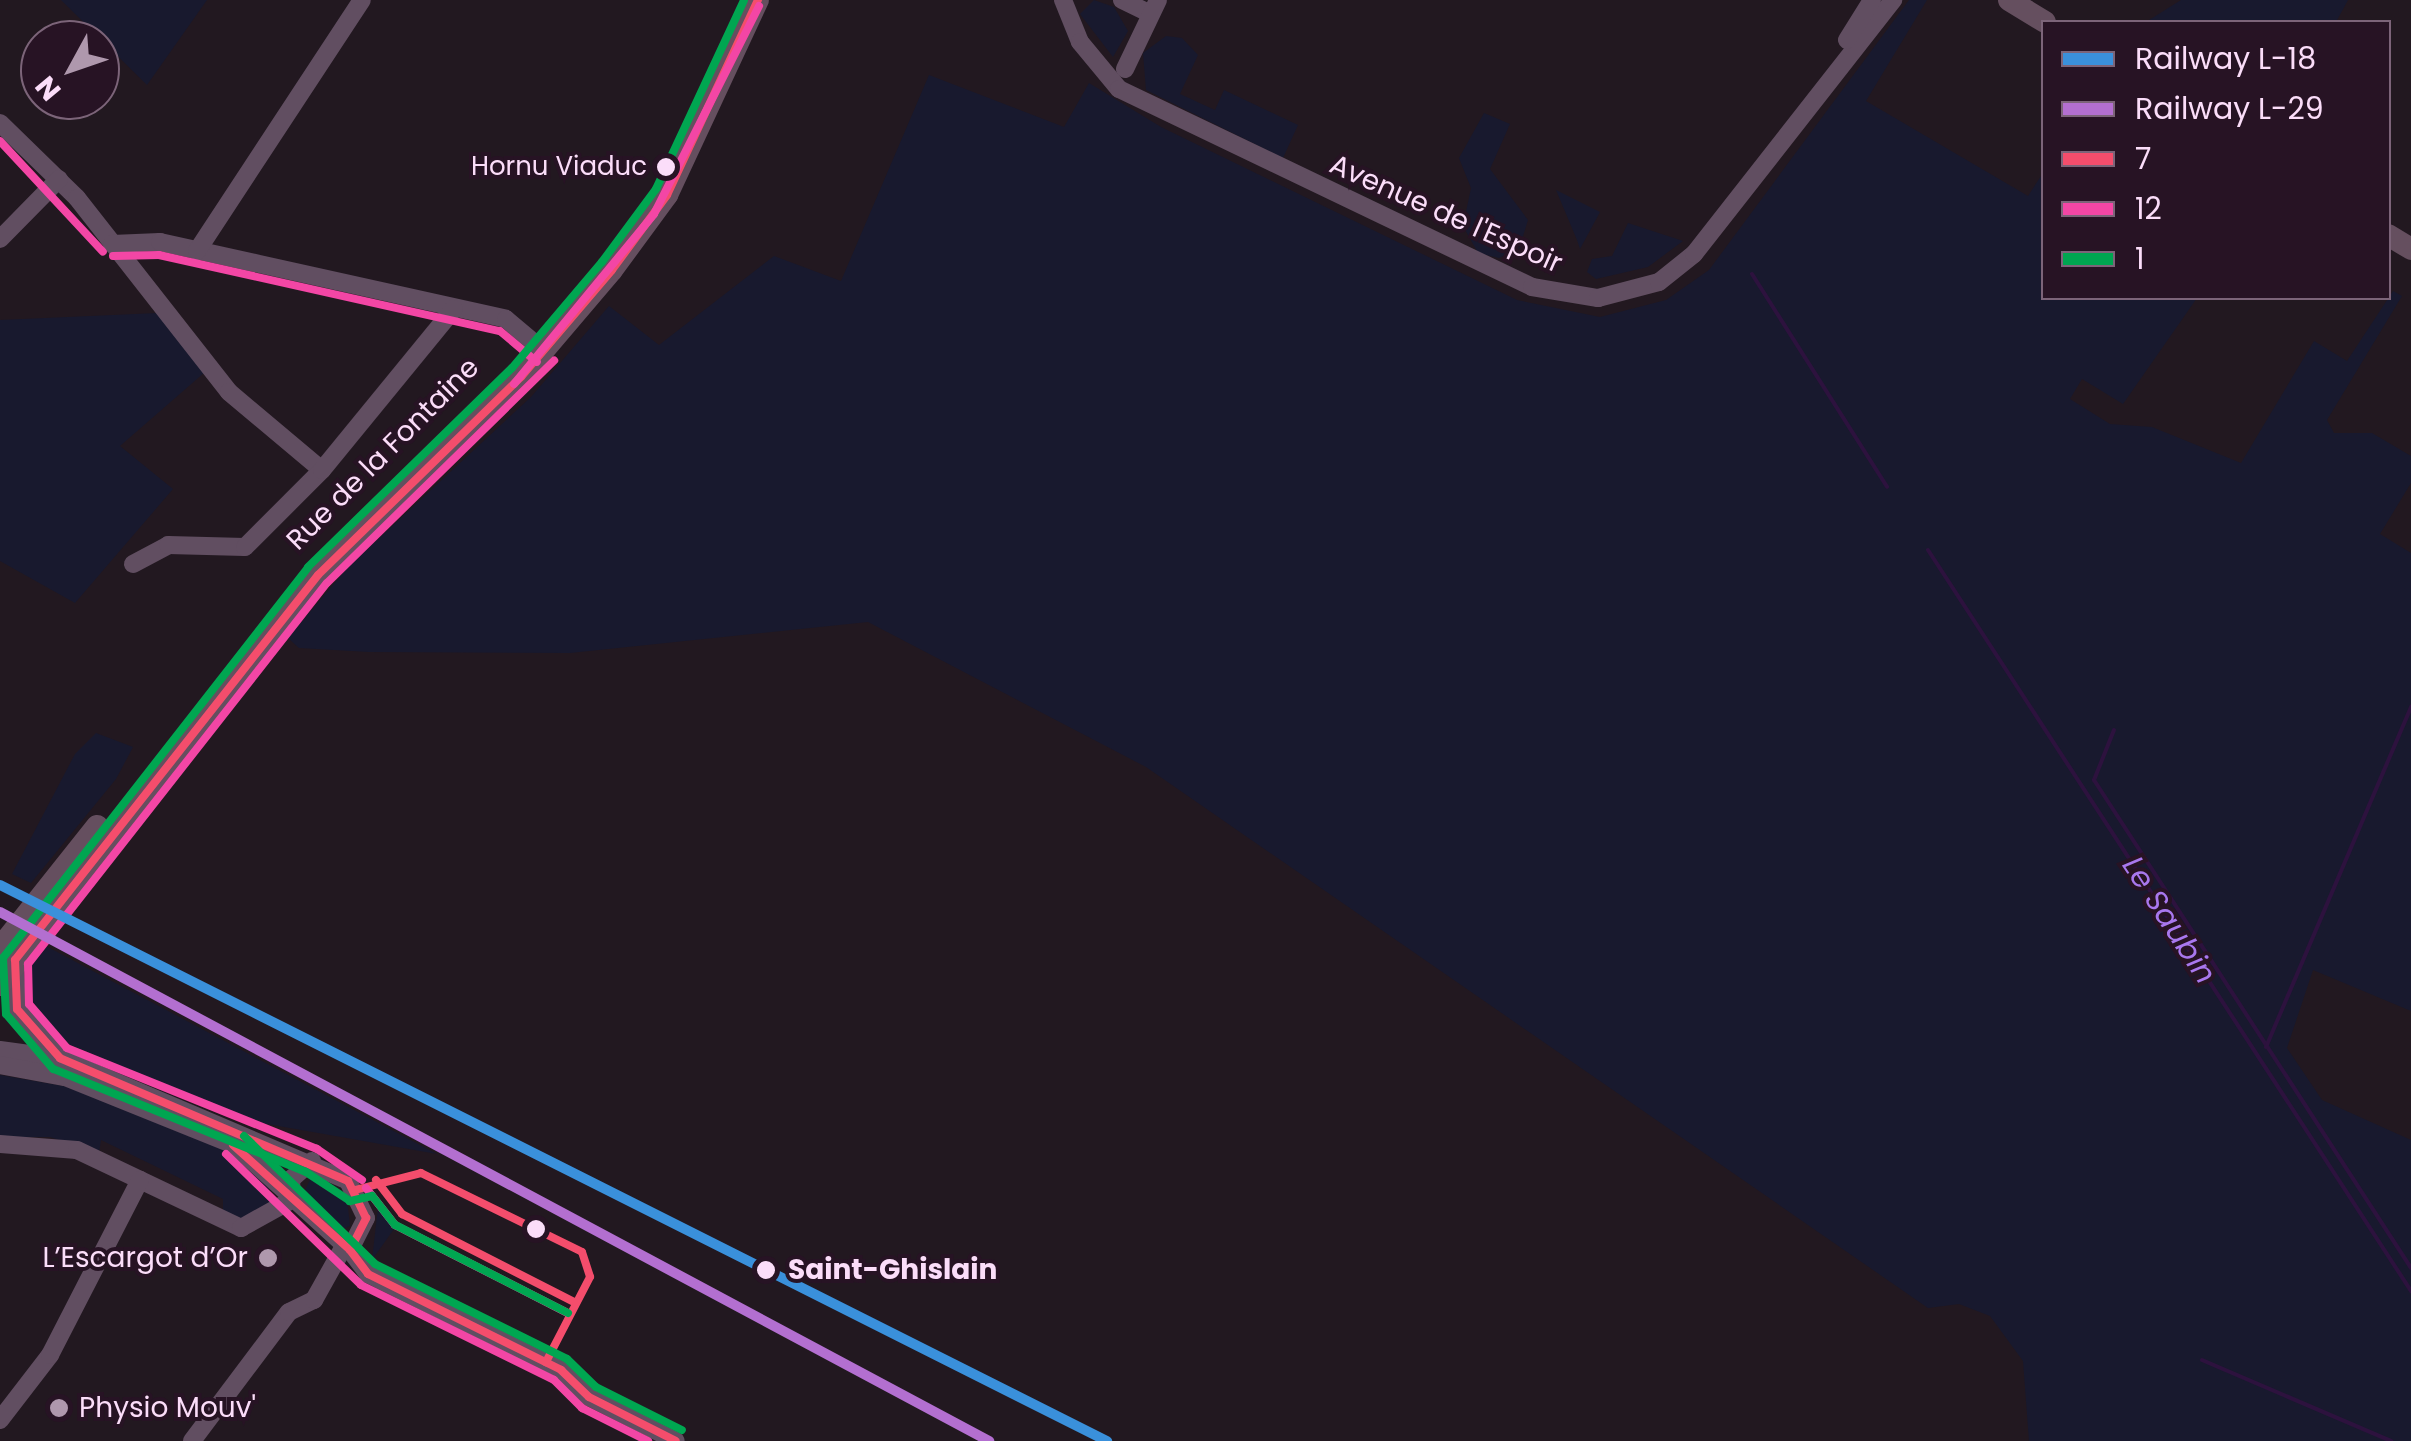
<!DOCTYPE html>
<html>
<head>
<meta charset="utf-8">
<style>
  body { margin:0 }
  #map { position:relative; width:2411px; height:1441px; overflow:hidden; background:#221820; font-family:Poppins,sans-serif }
  div>[style] { position:absolute }
  .green>* { inset:0; background:#18192e }
  .stream>* { height:4px; margin:-2px; padding:0 2px; transform-origin:2px; border-radius:2px; background:#2d123e }
  .minor>* { height:18px; margin:-9px; padding:0 9px; transform-origin:9px; border-radius:9px; background:#614e61 }
  .major>* { height:22px; margin:-11px; padding:0 11px; transform-origin:11px; border-radius:11px; background:#654f5f }
  .bus-1>* { height:8px; margin:-4px; padding:0 4px; transform-origin:4px; border-radius:4px; background:#f44d6c }
  .bus-2>* { height:8px; margin:-4px; padding:0 4px; transform-origin:4px; border-radius:4px; background:#f346a5 }
  .bus-3>* { height:8px; margin:-4px; padding:0 4px; transform-origin:4px; border-radius:4px; background:#00a651 }
  .rail-1>* { height:10px; margin:-5px; padding:0 5px; transform-origin:5px; border-radius:5px; background:#3a90db }
  .rail-2>* { height:10px; margin:-5px; padding:0 5px; transform-origin:5px; border-radius:5px; background:#b36fd0 }
  .dots>* { width:28px; height:28px; translate:-50% -50%; box-sizing:border-box; border:5px solid #271324; border-radius:50% }
  span { translate:-50% -50%; white-space:nowrap; text-align:center; line-height:1.15; -webkit-text-stroke:8px #271324; paint-order:stroke }
  .bus-label { font-size:26px; color:#fbddf9 }
  .right { translate:-100% -50%; text-align:right }
  .street-label { font-size:28px; color:#fbddf9 }
  .poi-label { font-size:28px; color:#fbddf9 }
  .left { translate:0 -50%; text-align:left }
  .stop-label { font-size:28px; color:#fbddf9; font-weight:700 }
  .water-label { font-size:30px; color:#a978ee; font-style:italic }
  .legend { position:absolute; left:2041px; top:20px; width:350px; height:280px; box-sizing:border-box; background:#271324; border:2px solid #7c6479; margin:0; padding:12px 18px; list-style:none; font-size:30px; color:#fbddf9 }
  .legend li { display:flex; align-items:center; gap:20px; height:50px }
  .legend b { width:50px; border:2px solid #7c6479 }
  .north { position:absolute; left:20px; top:20px; width:100px; height:100px; box-sizing:border-box; background:#271324; border:2px solid #7c6479; border-radius:50%; rotate:230deg; font-size:28px; font-weight:700; line-height:40px; text-align:center; color:#fbddf9 }
  .north::after { content:''; display:block; margin:auto; width:35px; height:45px; background:#af98ad; clip-path:polygon(50% 0,100% 100%,50% 72%,0 100%) }
</style>
</head>
<body>
<div id="map">
  <div class="green">
    <div style="clip-path:polygon(61px 0,207px 0,147px 85px)"></div>
    <div style="clip-path:polygon(1094px 0,1114px 7px,1128px 31px,1113px 57px,1080px 14px)"></div>
    <div style="clip-path:polygon(1909px 0,1927px 0,1866px 101px,2028px 196px,2043px 173px,2044px 298px,2197px 298px,2123px 404px,2082px 379px,2070px 399px,2110px 424px,2152px 427px,2241px 463px,2314px 341px,2347px 361px,2393px 291px,2402px 296px,2327px 420px,2334px 433px,2372px 433px,2411px 456px,2411px 483px,2380px 534px,2411px 553px,2411px 1011px,2313px 970px,2287px 1048px,2322px 1100px,2411px 1140px,2411px 1441px,2029px 1441px,2023px 1361px,1990px 1316px,1959px 1304px,1928px 1308px,1146px 767px,868px 622px,570px 653px,369px 652px,299px 648px,288px 638px,348px 567px,531px 397px,609px 306px,659px 345px,774px 256px,841px 281px,929px 75px,1064px 127px,1089px 83px,1161px 127px,1517px 300px,1600px 317px,1666px 300px,1709px 270px)"></div>
    <div style="clip-path:polygon(2181px 0,2348px 0,2336px 22px,2146px 22px)"></div>
    <div style="clip-path:polygon(1182px 38px,1198px 55px,1180px 94px,1215px 110px,1224px 90px,1298px 125px,1283px 158px,1146px 90px,1143px 53px,1166px 36px)"></div>
    <div style="clip-path:polygon(1484px 113px,1510px 124px,1490px 169px,1528px 220px,1519px 249px,1499px 258px,1478px 253px,1463px 226px,1471px 188px,1459px 158px)"></div>
    <div style="clip-path:polygon(1556px 190px,1600px 212px,1580px 249px,1577px 240px)"></div>
    <div style="clip-path:polygon(1628px 223px,1683px 241px,1648px 267px,1596px 279px,1587px 272px,1592px 259px,1612px 256px)"></div>
    <div style="clip-path:polygon(158px 313px,205px 372px,120px 446px,173px 489px,75px 603px,0 561px,0 320px)"></div>
    <div style="clip-path:polygon(96px 733px,133px 747px,116px 779px,31px 883px,12px 874px,75px 754px)"></div>
    <div style="clip-path:polygon(44px 945px,437px 1154px,256px 1122px,61px 1041px,31px 999px,30px 964px)"></div>
    <div style="clip-path:polygon(0 1075px,69px 1087px,227px 1150px,269px 1188px,270px 1202px,246px 1221px,223px 1213px,223px 1199px,101px 1140px,99px 1153px,50px 1137px,0 1137px)"></div>
    <div style="clip-path:polygon(312px 1176px,347px 1199px,350px 1226px,340px 1230px,302px 1196px)"></div>
    <div style="clip-path:polygon(380px 1206px,394px 1229px,372px 1260px,378px 1207px)"></div>
  </div>
  <div class="stream">
    <div style="left:1752px;top:274px;width:252px;rotate:57.6deg"></div>
    <div style="left:1928px;top:550px;width:885px;rotate:56.9deg"></div>
    <div style="left:2114px;top:730px;width:54px;rotate:111.8deg"></div>
    <div style="left:2094px;top:780px;width:582px;rotate:56.99deg"></div>
    <div style="left:2266px;top:1047px;width:370px;rotate:-66.9deg"></div>
    <div style="left:2202px;top:1360px;width:206px;rotate:23.2deg"></div>
  </div>
  <div class="minor">
    <div style="left:1063px;top:0;width:45px;rotate:68deg"></div>
    <div style="left:1080px;top:42px;width:61px;rotate:50.3deg"></div>
    <div style="left:1119px;top:89px;width:458px;rotate:25.6deg"></div>
    <div style="left:1532px;top:287px;width:67px;rotate:9.5deg"></div>
    <div style="left:1598px;top:298px;width:63px;rotate:-14.7deg"></div>
    <div style="left:1659px;top:282px;width:45px;rotate:-38.7deg"></div>
    <div style="left:1694px;top:254px;width:323px;rotate:-51.9deg"></div>
    <div style="left:1122px;top:0;width:32px;rotate:26deg"></div>
    <div style="left:1847px;top:40px;width:47px;rotate:-58deg"></div>
    <div style="left:1125px;top:69px;width:76px;rotate:-64.4deg"></div>
    <div style="left:0;top:123px;width:107px;rotate:44.2deg"></div>
    <div style="left:77px;top:198px;width:246px;rotate:51.9deg"></div>
    <div style="left:229px;top:392px;width:121px;rotate:40deg"></div>
    <div style="left:0;top:239px;width:84px;rotate:-45.5deg"></div>
    <div style="left:112px;top:244px;width:48px;rotate:-2.4deg"></div>
    <div style="left:160px;top:242px;width:354px;rotate:12.5deg"></div>
    <div style="left:506px;top:319px;width:51px;rotate:40.2deg"></div>
    <div style="left:197px;top:251px;width:300px;rotate:-56.7deg"></div>
    <div style="left:133px;top:564px;width:40px;rotate:-28deg"></div>
    <div style="left:168px;top:545px;width:77px;rotate:1.5deg"></div>
    <div style="left:245px;top:547px;width:109px;rotate:-45deg"></div>
    <div style="left:322px;top:470px;width:208px;rotate:-50.7deg"></div>
    <div style="left:15px;top:963px;width:46px;rotate:87.5deg"></div>
    <div style="left:17px;top:1009px;width:65px;rotate:48.7deg"></div>
    <div style="left:60px;top:1058px;width:313px;rotate:23.1deg"></div>
    <div style="left:348px;top:1181px;width:41px;rotate:64.1deg"></div>
    <div style="left:366px;top:1218px;width:36px;rotate:117deg"></div>
    <div style="left:0;top:1050px;width:61px;rotate:7.6deg"></div>
    <div style="left:0;top:1065px;width:66px;rotate:10.5deg"></div>
    <div style="left:65px;top:1077px;width:182px;rotate:21.9deg"></div>
    <div style="left:234px;top:1145px;width:78px;rotate:41.9deg"></div>
    <div style="left:0;top:1144px;width:77px;rotate:4.5deg"></div>
    <div style="left:77px;top:1150px;width:182px;rotate:25.4deg"></div>
    <div style="left:241px;top:1228px;width:60px;rotate:-29.1deg"></div>
    <div style="left:312px;top:1161px;width:28px;rotate:139deg"></div>
    <div style="left:291px;top:1179px;width:18px;rotate:87deg"></div>
    <div style="left:292px;top:1197px;width:79px;rotate:42.4deg"></div>
    <div style="left:350px;top:1250px;width:30px;rotate:53deg"></div>
    <div style="left:368px;top:1274px;width:216px;rotate:26.4deg"></div>
    <div style="left:561px;top:1370px;width:39px;rotate:44deg"></div>
    <div style="left:589px;top:1397px;width:97px;rotate:26.8deg"></div>
    <div style="left:0;top:1420px;width:82px;rotate:-52.4deg"></div>
    <div style="left:50px;top:1355px;width:197px;rotate:-62.8deg"></div>
    <div style="left:192px;top:1441px;width:161px;rotate:-53.1deg"></div>
    <div style="left:289px;top:1312px;width:28px;rotate:-26deg"></div>
    <div style="left:314px;top:1300px;width:57px;rotate:-60.8deg"></div>
  </div>
  <div class="major">
    <div style="left:2009px;top:0;width:42px;rotate:31.4deg"></div>
    <div style="left:2388px;top:235px;width:27px;rotate:31deg"></div>
    <div style="left:0;top:948px;width:156px;rotate:-51.5deg"></div>
    <div style="left:0;top:985px;width:519px;rotate:-52.2deg"></div>
    <div style="left:318px;top:575px;width:284px;rotate:-44.3deg"></div>
    <div style="left:521px;top:377px;width:140px;rotate:-49.6deg"></div>
    <div style="left:612px;top:270px;width:93px;rotate:-53.7deg"></div>
    <div style="left:667px;top:195px;width:215px;rotate:-65deg"></div>
  </div>
  <div class="bus-1">
    <div style="left:233px;top:1145px;width:157px;rotate:41.9deg"></div>
    <div style="left:376px;top:1180px;width:43px;rotate:52.6deg"></div>
    <div style="left:402px;top:1214px;width:193px;rotate:27.1deg"></div>
    <div style="left:355px;top:1190px;width:68px;rotate:-14.4deg"></div>
    <div style="left:421px;top:1173px;width:179px;rotate:26.1deg"></div>
    <div style="left:582px;top:1252px;width:26px;rotate:72deg"></div>
    <div style="left:590px;top:1277px;width:96px;rotate:117.4deg"></div>
    <div style="left:350px;top:1250px;width:36px;rotate:-63deg"></div>
    <div style="left:366px;top:1218px;width:41px;rotate:-115.9deg"></div>
    <div style="left:348px;top:1181px;width:313px;rotate:-156.9deg"></div>
    <div style="left:60px;top:1058px;width:65px;rotate:-131.3deg"></div>
    <div style="left:17px;top:1009px;width:49px;rotate:-92.3deg"></div>
    <div style="left:15px;top:960px;width:490px;rotate:-51.8deg"></div>
    <div style="left:318px;top:575px;width:284px;rotate:-44.3deg"></div>
    <div style="left:521px;top:377px;width:140px;rotate:-49.6deg"></div>
    <div style="left:612px;top:270px;width:93px;rotate:-53.7deg"></div>
    <div style="left:667px;top:195px;width:215px;rotate:-65deg"></div>
    <div style="left:350px;top:1250px;width:30px;rotate:53deg"></div>
    <div style="left:368px;top:1274px;width:216px;rotate:26.4deg"></div>
    <div style="left:561px;top:1370px;width:39px;rotate:44deg"></div>
    <div style="left:589px;top:1397px;width:97px;rotate:26.8deg"></div>
  </div>
  <div class="bus-2">
    <div style="left:0;top:141px;width:151px;rotate:47.1deg"></div>
    <div style="left:113px;top:256px;width:46px;rotate:-1.2deg"></div>
    <div style="left:159px;top:255px;width:349px;rotate:12.6deg"></div>
    <div style="left:500px;top:331px;width:48px;rotate:40deg"></div>
    <div style="left:514px;top:384px;width:220px;rotate:-50.5deg"></div>
    <div style="left:654px;top:214px;width:233px;rotate:-63.2deg"></div>
    <div style="left:226px;top:1154px;width:188px;rotate:44.1deg"></div>
    <div style="left:361px;top:1285px;width:215px;rotate:26.2deg"></div>
    <div style="left:554px;top:1380px;width:40px;rotate:45deg"></div>
    <div style="left:582px;top:1408px;width:74px;rotate:26.6deg"></div>
    <div style="left:362px;top:1180px;width:55px;rotate:-145.4deg"></div>
    <div style="left:317px;top:1149px;width:270px;rotate:-158deg"></div>
    <div style="left:67px;top:1048px;width:58px;rotate:-130.8deg"></div>
    <div style="left:29px;top:1004px;width:40px;rotate:-91.4deg"></div>
    <div style="left:28px;top:964px;width:484px;rotate:-51.9deg"></div>
    <div style="left:327px;top:583px;width:318px;rotate:-44.4deg"></div>
    <div style="left:366px;top:1188px;width:47px;rotate:51.9deg"></div>
    <div style="left:395px;top:1225px;width:194px;rotate:27deg"></div>
  </div>
  <div class="bus-3">
    <div style="left:244px;top:1136px;width:183px;rotate:44.3deg"></div>
    <div style="left:375px;top:1264px;width:214px;rotate:26.3deg"></div>
    <div style="left:567px;top:1359px;width:40px;rotate:44deg"></div>
    <div style="left:596px;top:1387px;width:96px;rotate:26.6deg"></div>
    <div style="left:568px;top:1313px;width:194px;rotate:-153deg"></div>
    <div style="left:395px;top:1225px;width:37px;rotate:-128deg"></div>
    <div style="left:372px;top:1196px;width:23px;rotate:167deg"></div>
    <div style="left:350px;top:1201px;width:53px;rotate:-146.6deg"></div>
    <div style="left:306px;top:1172px;width:273px;rotate:-157.8deg"></div>
    <div style="left:53px;top:1069px;width:72px;rotate:-130.5deg"></div>
    <div style="left:6px;top:1014px;width:56px;rotate:-93.1deg"></div>
    <div style="left:3px;top:958px;width:496px;rotate:-52deg"></div>
    <div style="left:308px;top:567px;width:285px;rotate:-44.3deg"></div>
    <div style="left:512px;top:368px;width:139px;rotate:-49.7deg"></div>
    <div style="left:602px;top:262px;width:91px;rotate:-53.5deg"></div>
    <div style="left:656px;top:189px;width:208px;rotate:-65deg"></div>
  </div>
  <div class="rail-1">
    <div style="left:0;top:885px;width:1239px;rotate:26.67deg"></div>
  </div>
  <div class="rail-2">
    <div style="left:0;top:912px;width:1122px;rotate:28.14deg"></div>
  </div>
  <div class="dots">
    <div style="left:666px;top:167px;background:#fbddf9"></div>
    <div style="left:536px;top:1229px;background:#fbddf9"></div>
    <div style="left:268px;top:1258px;background:#af98ad"></div>
    <div style="left:766px;top:1270px;background:#fbddf9"></div>
    <div style="left:59px;top:1408px;background:#af98ad"></div>
  </div>
  <div class="bus-label">
    <span class="right" style="left:647px;top:167px">Hornu Viaduc</span>
  </div>
  <div class="street-label">
    <span style="left:1446px;top:214px;rotate:24deg">Avenue de l'Espoir</span>
    <span style="left:383px;top:454px;rotate:-45deg">Rue de la Fontaine</span>
  </div>
  <div class="poi-label">
    <span class="right" style="left:248px;top:1258px">L’Escargot d’Or</span>
    <span class="left" style="left:79px;top:1408px">Physio Mouv'</span>
  </div>
  <div class="stop-label">
    <span class="left" style="left:788px;top:1270px">Saint-Ghislain</span>
  </div>
  <div class="water-label">
    <span style="left:2169px;top:920px;rotate:57deg">Le Saubin</span>
  </div>
  <ul class="legend">
  <li><b style="height:12px;background:#3a90db"></b>Railway L-18</li>
  <li><b style="height:12px;background:#b36fd0"></b>Railway L-29</li>
  <li><b style="height:12px;background:#f44d6c"></b>7</li>
  <li><b style="height:12px;background:#f346a5"></b>12</li>
  <li><b style="height:12px;background:#00a651"></b>1</li>
  </ul>
  <div class="north">N</div>
</div>
</body>
</html>
